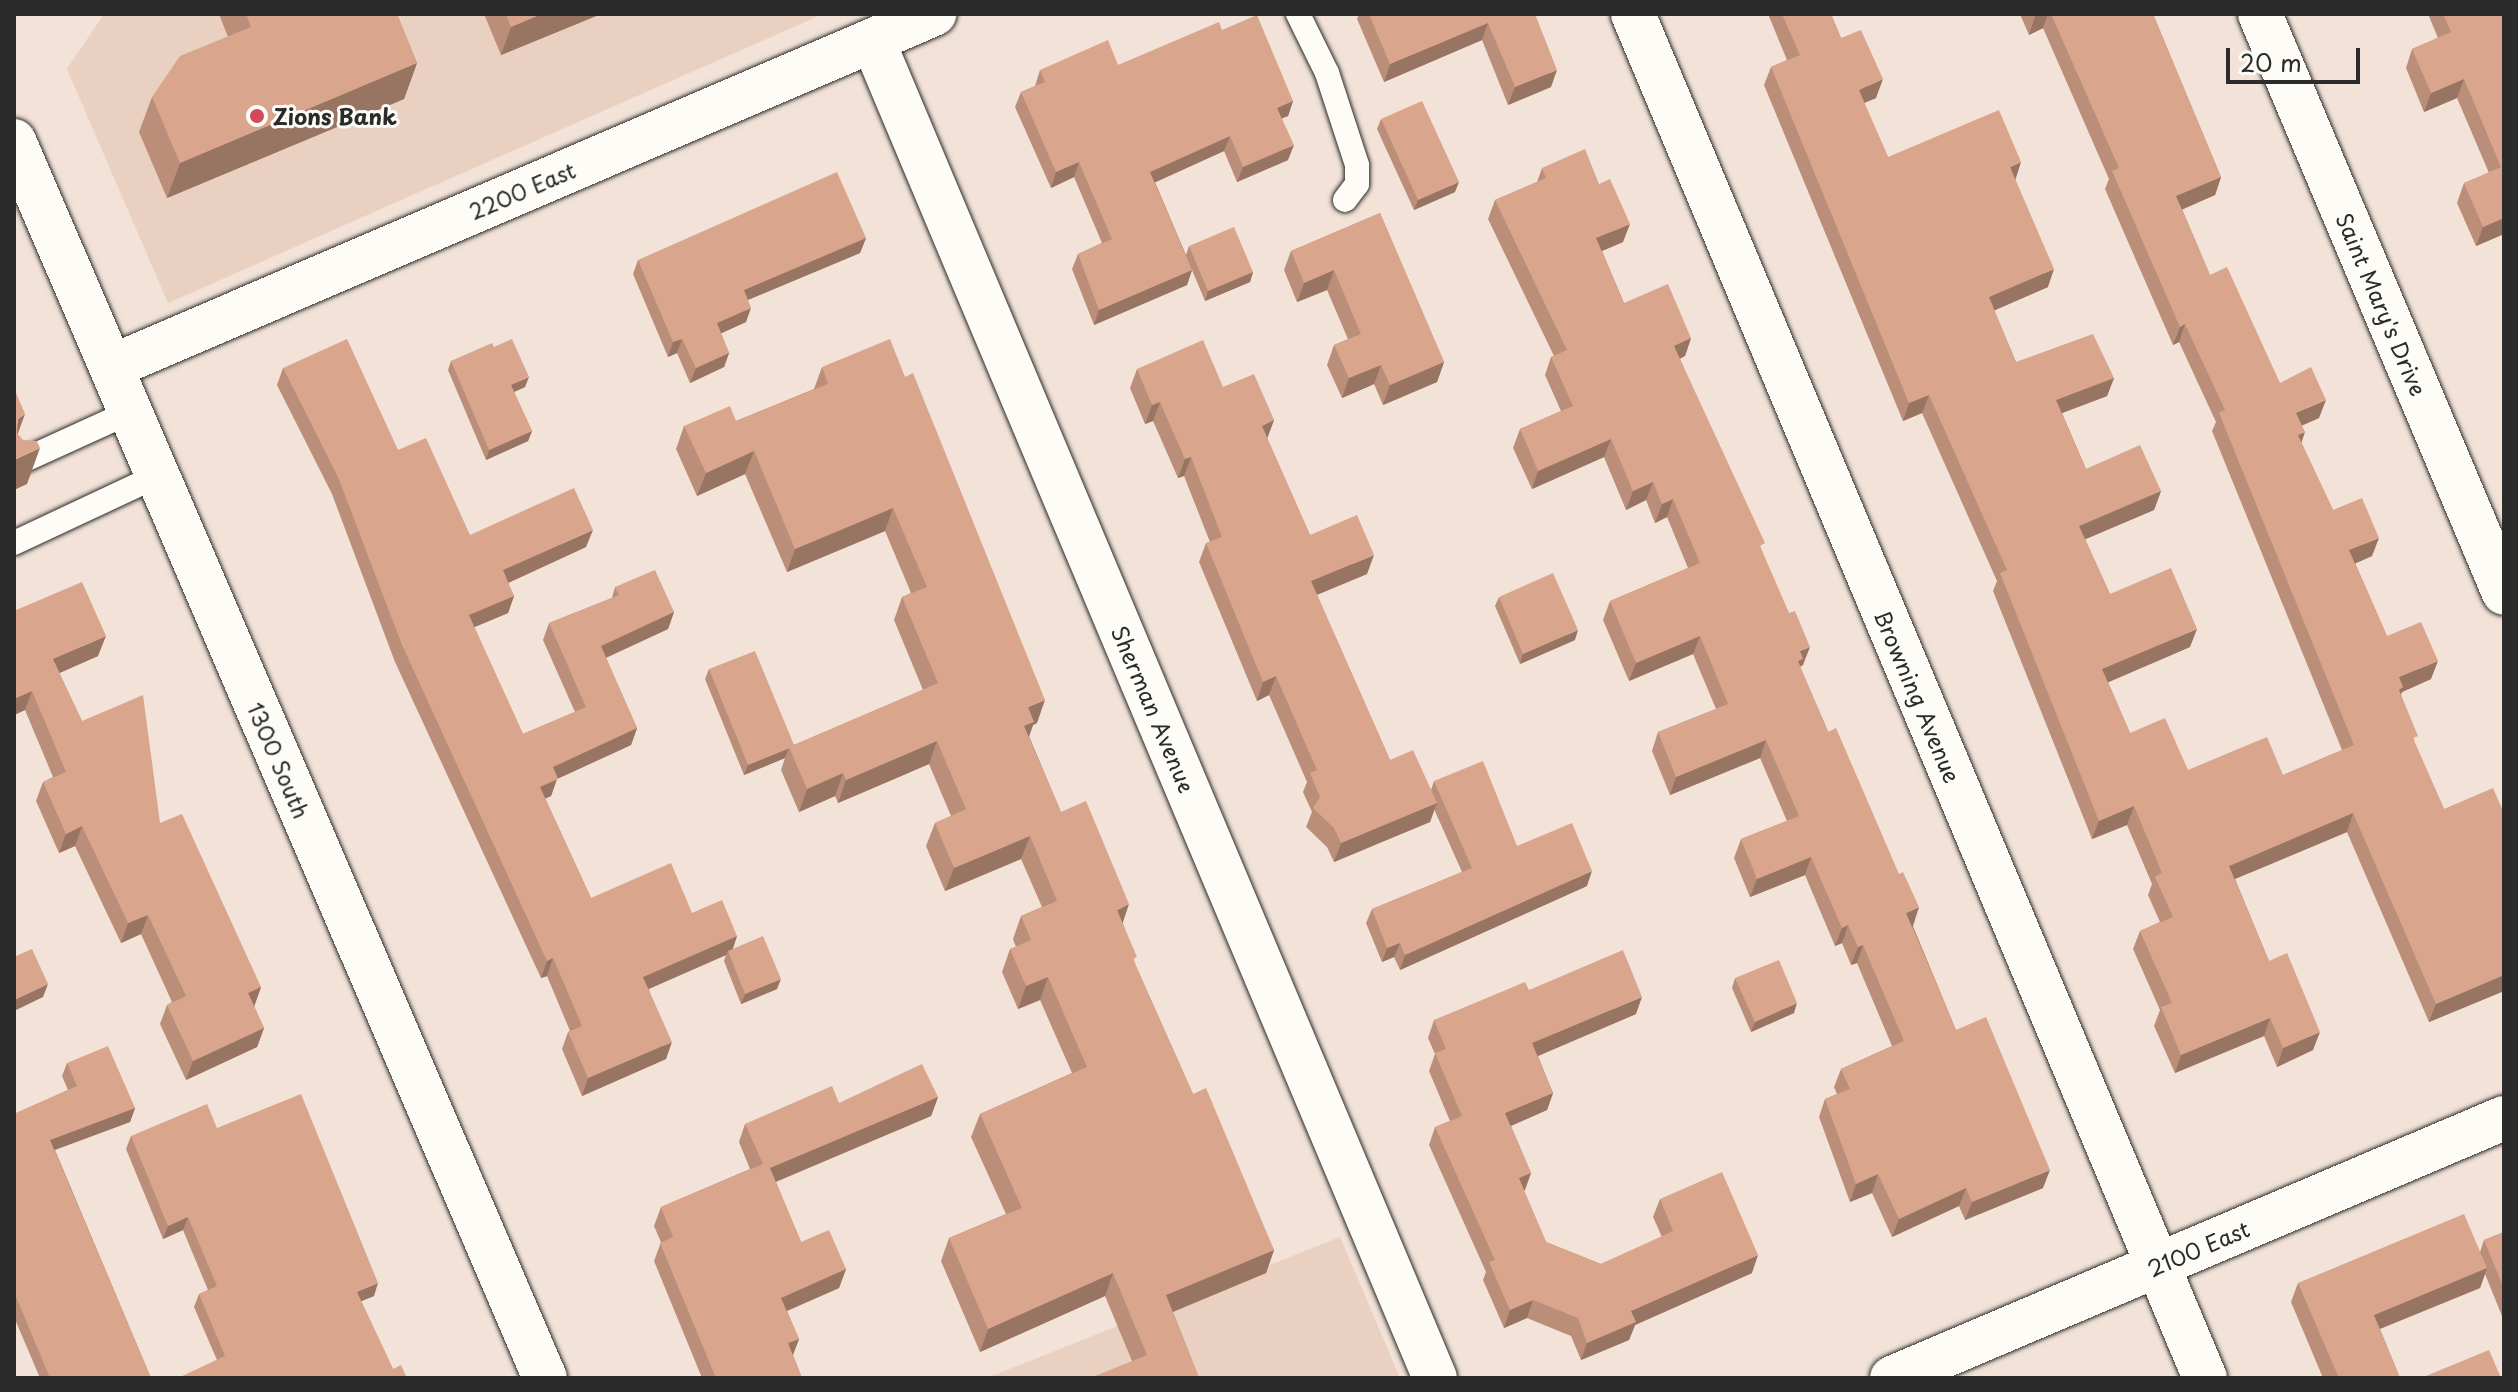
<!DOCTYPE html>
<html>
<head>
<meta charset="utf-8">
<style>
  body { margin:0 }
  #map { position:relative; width:2518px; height:1392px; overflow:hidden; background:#f2e2d7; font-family:"Playpen Sans",sans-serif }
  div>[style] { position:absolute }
  .built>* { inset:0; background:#ead0c1 }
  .roads { filter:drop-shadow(0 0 2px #2b2b2b) drop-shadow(0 0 2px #2b2b2b) }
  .lane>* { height:24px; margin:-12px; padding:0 12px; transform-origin:12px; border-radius:12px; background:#fdfcf7 }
  .street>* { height:44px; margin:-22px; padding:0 22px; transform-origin:22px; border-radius:22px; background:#fdfcf7 }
  .secondary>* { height:44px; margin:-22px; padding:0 22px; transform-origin:22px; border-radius:22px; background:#fdfcf7 }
  .wall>* { inset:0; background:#bb8e79 }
  .shaded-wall>* { inset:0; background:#987463 }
  .building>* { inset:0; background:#d9a58d }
  .dots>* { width:22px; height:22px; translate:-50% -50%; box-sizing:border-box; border:4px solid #fdfcf7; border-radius:50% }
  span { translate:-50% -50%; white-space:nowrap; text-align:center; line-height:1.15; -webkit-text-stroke:6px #fdfcf7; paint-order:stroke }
  .poi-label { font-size:22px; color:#2b2b2b; font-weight:700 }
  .left { translate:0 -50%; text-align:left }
  .street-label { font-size:22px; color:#2b2b2b }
  .frame { position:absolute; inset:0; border:16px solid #2b2b2b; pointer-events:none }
  .scale { position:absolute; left:2226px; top:48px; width:134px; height:36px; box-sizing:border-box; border:4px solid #2b2b2b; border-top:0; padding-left:10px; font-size:24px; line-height:28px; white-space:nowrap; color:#2b2b2b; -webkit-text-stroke:6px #fdfcf7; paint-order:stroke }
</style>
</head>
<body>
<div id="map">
  <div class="built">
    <div style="clip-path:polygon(104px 14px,823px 14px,168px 303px,67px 69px)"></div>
    <div style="clip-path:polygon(1340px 1237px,1400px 1378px,987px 1378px)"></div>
  </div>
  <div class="roads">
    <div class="lane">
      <div style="left:1298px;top:14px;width:66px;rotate:63.8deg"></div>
      <div style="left:1327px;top:73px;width:97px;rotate:71.9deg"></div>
      <div style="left:1357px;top:165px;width:19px;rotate:90deg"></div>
      <div style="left:1357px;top:184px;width:20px;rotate:127deg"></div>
      <div style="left:18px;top:463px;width:123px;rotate:-24.5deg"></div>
      <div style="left:14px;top:543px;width:158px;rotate:-25.1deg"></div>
    </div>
    <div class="street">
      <div style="left:1633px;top:14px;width:1479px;rotate:67.25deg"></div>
      <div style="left:2260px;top:14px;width:628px;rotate:67.15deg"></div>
      <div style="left:873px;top:41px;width:1450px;rotate:67.2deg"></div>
      <div style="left:111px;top:367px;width:896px;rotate:-23.22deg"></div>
    </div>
    <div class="secondary">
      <div style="left:14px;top:141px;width:1346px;rotate:66.77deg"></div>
      <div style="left:1892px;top:1378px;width:665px;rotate:-23.02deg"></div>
    </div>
  </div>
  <div class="wall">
    <div style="clip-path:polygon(219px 14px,397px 14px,417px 63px,404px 99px,167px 198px,139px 132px,152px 97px,228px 37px)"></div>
    <div style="clip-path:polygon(484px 14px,601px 14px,501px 55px)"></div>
    <div style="clip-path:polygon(1359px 14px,1535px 14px,1551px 87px,1508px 105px,1482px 40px,1384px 82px,1357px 19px)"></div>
    <div style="clip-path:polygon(1768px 14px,1831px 14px,1841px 38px,1876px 98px,1864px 103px,1888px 157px,2015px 180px,2048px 287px,1994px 310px,2016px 362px,2114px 378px,2107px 396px,2062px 413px,2086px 469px,2161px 491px,2154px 510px,2085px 539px,2110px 594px,2190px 647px,2108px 682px,2130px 733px,2188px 770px,2283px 775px,2342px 750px,2212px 431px,2216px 422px,2179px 342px,2173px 345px,2105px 189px,2109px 179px,2043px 28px,2029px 35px,2020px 14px,2153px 14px,2221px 177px,2215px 195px,2182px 209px,2210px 275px,2280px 383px,2319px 418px,2302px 425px,2301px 442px,2333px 510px,2372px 556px,2355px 563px,2387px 636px,2431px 679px,2402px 692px,2401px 694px,2415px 744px,2444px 809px,2504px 813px,2504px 991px,2429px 1022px,2347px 832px,2235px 879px,2269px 961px,2313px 1050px,2277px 1067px,2264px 1036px,2175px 1073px,2154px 1026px,2160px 1010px,2133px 949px,2140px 931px,2160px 922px,2148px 895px,2152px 884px,2127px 825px,2092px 839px,1993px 591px,1997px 581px,1922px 413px,1903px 421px,1764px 85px,1771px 67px,1787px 60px)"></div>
    <div style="clip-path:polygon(2428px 14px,2504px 14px,2504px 234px,2476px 246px,2457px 203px,2464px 183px,2489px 173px,2457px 98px,2424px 112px,2406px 68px,2412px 49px,2438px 38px)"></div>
    <div style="clip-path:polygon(1222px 30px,1293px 101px,1288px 116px,1282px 118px,1288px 160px,1237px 182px,1224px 151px,1155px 182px,1186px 255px,1189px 246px,1253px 272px,1250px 282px,1205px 301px,1192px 270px,1187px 285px,1094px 325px,1072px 269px,1078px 254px,1102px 243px,1074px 177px,1051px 188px,1015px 107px,1021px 92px,1035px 86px,1040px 70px,1118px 65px)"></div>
    <div style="clip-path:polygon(1381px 119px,1455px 192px,1414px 210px,1377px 129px)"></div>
    <div style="clip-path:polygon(1542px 168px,1623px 242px,1602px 251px,1624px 303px,1691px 338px,1685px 356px,1680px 359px,1762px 551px,1803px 665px,1800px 667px,1913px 926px,1956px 1030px,2043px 1188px,1965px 1220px,1959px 1206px,1892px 1237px,1872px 1193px,1850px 1202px,1819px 1117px,1825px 1099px,1837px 1094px,1834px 1087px,1841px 1069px,1892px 1046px,1857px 963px,1851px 965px,1842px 943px,1835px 946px,1805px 875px,1750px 897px,1734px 858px,1741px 839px,1787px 821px,1760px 758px,1670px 795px,1652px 751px,1658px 732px,1716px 709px,1693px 654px,1629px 681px,1603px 620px,1610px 601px,1688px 568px,1667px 517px,1655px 523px,1646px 500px,1626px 510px,1604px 457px,1532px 489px,1513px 448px,1520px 429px,1561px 411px,1545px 375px,1551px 357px,1554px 356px,1488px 219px,1495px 200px,1537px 182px)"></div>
    <div style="clip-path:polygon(1380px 213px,1444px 362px,1437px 382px,1383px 405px,1374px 384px,1342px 398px,1327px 365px,1334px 345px,1348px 339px,1327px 290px,1297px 302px,1284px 270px,1291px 251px)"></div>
    <div style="clip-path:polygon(866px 238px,860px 253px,748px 300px,746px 322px,721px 333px,729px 353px,724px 367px,690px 383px,677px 353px,668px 357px,633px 274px,638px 260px)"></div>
    <div style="clip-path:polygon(494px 347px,525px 387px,514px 392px,532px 431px,528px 441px,486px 460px,448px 370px,451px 361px)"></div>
    <div style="clip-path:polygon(822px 367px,1037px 723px,1033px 725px,1029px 736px,1061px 812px,1123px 923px,1135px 964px,1193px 1094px,1274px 1250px,1266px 1273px,1173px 1312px,1199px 1378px,1132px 1361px,1105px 1296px,980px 1352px,941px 1261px,949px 1238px,1006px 1214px,971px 1137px,980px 1114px,1072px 1073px,1040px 1000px,1018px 1009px,1002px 972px,1010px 949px,1016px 947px,1013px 939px,1021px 916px,1042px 907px,1021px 859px,945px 891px,926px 846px,935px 823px,951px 816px,929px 764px,838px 803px,835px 796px,799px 812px,781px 770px,785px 758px,744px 775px,705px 679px,709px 669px,794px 745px,923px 690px,894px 620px,902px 597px,911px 593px,885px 531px,787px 572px,745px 474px,697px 496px,676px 449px,684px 426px,736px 421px,814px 389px)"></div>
    <div style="clip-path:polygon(283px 368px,398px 450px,470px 535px,586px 547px,508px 583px,514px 596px,508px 613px,474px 627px,523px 734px,575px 712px,543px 640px,549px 623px,612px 598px,615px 587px,674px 612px,668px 629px,606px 658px,637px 728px,631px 745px,557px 779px,551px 796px,545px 798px,591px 898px,692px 913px,737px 936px,733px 949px,777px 989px,741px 1004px,724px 961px,726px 955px,649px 989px,666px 1059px,582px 1096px,562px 1049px,568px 1032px,570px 1031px,547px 976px,541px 978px,395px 662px,332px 494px,277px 385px)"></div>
    <div style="clip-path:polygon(1137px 369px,1223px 387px,1274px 420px,1267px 438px,1310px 535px,1367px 574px,1317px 595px,1390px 760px,1431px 790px,1434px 781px,1517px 846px,1587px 886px,1400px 970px,1394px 957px,1382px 962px,1366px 923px,1372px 909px,1462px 872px,1434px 809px,1430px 822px,1334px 862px,1327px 847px,1306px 827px,1312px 812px,1303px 792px,1307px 782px,1269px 695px,1257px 701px,1199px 562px,1206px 543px,1210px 542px,1184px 476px,1178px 478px,1153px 421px,1145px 424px,1130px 388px)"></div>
    <div style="clip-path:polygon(1499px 597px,1575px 640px,1520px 664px,1495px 606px)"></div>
    <div style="clip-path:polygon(14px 611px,98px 656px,59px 673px,82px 721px,160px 823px,261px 987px,254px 1006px,264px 1028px,257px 1047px,186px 1080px,160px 1024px,167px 1005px,172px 1002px,141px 934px,121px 943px,75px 846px,59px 853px,36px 801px,43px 782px,53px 777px,25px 710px,14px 715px)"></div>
    <div style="clip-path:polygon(1735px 978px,1794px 1013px,1751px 1032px,1732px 988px)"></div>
    <div style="clip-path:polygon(1529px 990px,1636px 1014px,1538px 1056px,1553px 1093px,1547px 1110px,1511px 1126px,1531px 1173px,1524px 1191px,1546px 1242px,1601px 1264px,1662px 1237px,1653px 1217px,1660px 1199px,1752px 1273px,1635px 1325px,1629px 1340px,1581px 1360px,1571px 1336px,1527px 1318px,1504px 1328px,1483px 1280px,1486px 1272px,1429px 1145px,1435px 1127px,1450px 1121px,1429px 1071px,1435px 1054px,1428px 1038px,1434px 1020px)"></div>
    <div style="clip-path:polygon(67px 1063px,135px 1108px,130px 1122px,55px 1150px,151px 1378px,40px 1378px,14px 1317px,14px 1114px,68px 1090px,62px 1076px)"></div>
    <div style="clip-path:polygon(938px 1097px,931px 1116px,776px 1182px,801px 1242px,846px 1269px,839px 1288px,787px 1311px,799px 1339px,793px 1355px,802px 1378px,702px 1378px,654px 1261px,661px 1242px,654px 1226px,661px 1207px,750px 1169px,739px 1142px,745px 1124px,839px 1103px)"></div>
    <div style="clip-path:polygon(217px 1128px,374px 1296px,361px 1301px,393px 1369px,217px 1360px,194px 1307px,199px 1294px,208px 1290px,183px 1230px,163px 1239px,126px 1149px,131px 1136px)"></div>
    <div style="clip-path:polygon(2504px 1232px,2504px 1321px,2485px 1274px,2480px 1288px,2380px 1329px,2400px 1378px,2323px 1378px,2291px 1302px,2298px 1283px,2480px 1252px,2484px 1240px)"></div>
  </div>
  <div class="shaded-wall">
    <div style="clip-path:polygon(542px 14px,601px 14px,501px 55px,511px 27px)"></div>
    <div style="clip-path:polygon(2041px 14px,2048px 14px,2043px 28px,2029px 35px,2035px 16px)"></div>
    <div style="clip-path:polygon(1488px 23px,1482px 40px,1384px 82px,1390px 64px)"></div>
    <div style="clip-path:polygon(417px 63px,404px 99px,167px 198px,180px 163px)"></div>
    <div style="clip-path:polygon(1557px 70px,1551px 87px,1508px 105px,1515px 87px)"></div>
    <div style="clip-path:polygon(1883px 79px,1876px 98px,1852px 108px,1859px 90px)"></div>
    <div style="clip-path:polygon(2464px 79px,2457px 98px,2424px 112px,2431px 93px)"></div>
    <div style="clip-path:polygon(1293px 101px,1288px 116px,1271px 123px,1277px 108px)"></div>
    <div style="clip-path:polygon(1230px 136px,1224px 151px,1145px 187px,1150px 172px)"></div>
    <div style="clip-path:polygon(1294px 145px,1288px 160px,1237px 182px,1243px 167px)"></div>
    <div style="clip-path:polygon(1079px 162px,1074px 177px,1051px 188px,1056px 172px)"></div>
    <div style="clip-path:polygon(2021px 162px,2015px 181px,2010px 167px)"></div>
    <div style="clip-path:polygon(2221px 177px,2215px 195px,2170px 215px,2176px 196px)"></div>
    <div style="clip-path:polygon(1459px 182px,1455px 192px,1414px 210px,1418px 200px)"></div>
    <div style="clip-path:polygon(2504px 218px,2504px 234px,2476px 246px,2483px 227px)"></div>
    <div style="clip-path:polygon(1630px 224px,1623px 242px,1590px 256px,1596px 238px)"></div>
    <div style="clip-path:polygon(866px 238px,860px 253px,738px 304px,744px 290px)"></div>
    <div style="clip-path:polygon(2054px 269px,2048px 287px,1982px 316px,1989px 297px)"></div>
    <div style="clip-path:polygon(1192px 270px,1187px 285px,1094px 325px,1099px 310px)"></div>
    <div style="clip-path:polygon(1334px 270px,1327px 290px,1297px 302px,1304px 283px)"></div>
    <div style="clip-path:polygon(1253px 272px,1250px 282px,1205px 301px,1208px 291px)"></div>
    <div style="clip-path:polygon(751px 308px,746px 322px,711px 338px,717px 323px)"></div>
    <div style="clip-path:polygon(2185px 324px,2179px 342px,2173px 345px,2180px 327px)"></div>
    <div style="clip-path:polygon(1691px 338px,1685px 356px,1667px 364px,1674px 346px)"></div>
    <div style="clip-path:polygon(682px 339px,677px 353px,668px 357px,673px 342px)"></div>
    <div style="clip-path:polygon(729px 353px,724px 367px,690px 383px,696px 368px)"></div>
    <div style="clip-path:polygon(1444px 362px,1437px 382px,1383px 405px,1390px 385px)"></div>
    <div style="clip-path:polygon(1381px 365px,1374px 384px,1342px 398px,1349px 378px)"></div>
    <div style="clip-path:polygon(529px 377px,525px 387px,507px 395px,511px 385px)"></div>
    <div style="clip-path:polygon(2114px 378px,2107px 396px,2049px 418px,2056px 400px)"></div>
    <div style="clip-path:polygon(1929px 395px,1922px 413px,1903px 421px,1909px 403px)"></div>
    <div style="clip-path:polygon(2326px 400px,2319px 418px,2290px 431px,2296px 413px)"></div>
    <div style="clip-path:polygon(1160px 402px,1153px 421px,1145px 424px,1152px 405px)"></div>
    <div style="clip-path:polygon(25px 414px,14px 444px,18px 419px)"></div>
    <div style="clip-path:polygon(1274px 420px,1267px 439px,1262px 426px)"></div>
    <div style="clip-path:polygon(532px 431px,528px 441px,486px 460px,489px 450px)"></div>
    <div style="clip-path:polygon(2305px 432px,2299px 450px,2298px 435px)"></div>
    <div style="clip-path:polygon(1611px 439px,1604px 457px,1532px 489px,1538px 471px)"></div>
    <div style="clip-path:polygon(40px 448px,27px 484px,14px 490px,14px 460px)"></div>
    <div style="clip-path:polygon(754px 451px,745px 474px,697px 496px,706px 473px)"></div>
    <div style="clip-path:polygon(1191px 457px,1184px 476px,1178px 478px,1185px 459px)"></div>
    <div style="clip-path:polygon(1653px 482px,1646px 500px,1626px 510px,1633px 491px)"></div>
    <div style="clip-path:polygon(2161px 491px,2154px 510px,2072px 545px,2079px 526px)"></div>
    <div style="clip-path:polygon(1673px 499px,1667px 517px,1655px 523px,1662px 504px)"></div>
    <div style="clip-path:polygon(893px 508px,885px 531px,787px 572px,795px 549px)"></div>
    <div style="clip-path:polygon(593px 530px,586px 547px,497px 588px,503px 570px)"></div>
    <div style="clip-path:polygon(2379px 538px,2372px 556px,2343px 569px,2349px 550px)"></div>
    <div style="clip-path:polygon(1374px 555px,1367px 574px,1304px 600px,1311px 581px)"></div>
    <div style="clip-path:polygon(514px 596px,508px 613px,463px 632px,469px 615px)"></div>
    <div style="clip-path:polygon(674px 612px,668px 629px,594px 663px,601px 646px)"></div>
    <div style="clip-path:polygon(2197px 629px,2190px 647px,2095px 688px,2102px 669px)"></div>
    <div style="clip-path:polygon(1578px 630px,1575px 640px,1520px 664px,1523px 654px)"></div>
    <div style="clip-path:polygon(106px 636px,98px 656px,46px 679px,53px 659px)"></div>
    <div style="clip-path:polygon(1700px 636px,1693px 654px,1629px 681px,1636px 663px)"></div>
    <div style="clip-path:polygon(1810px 647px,1803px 665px,1800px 666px,1791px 679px,1800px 651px)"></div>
    <div style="clip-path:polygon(2438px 661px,2431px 679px,2402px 692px,2397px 705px,2399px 677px)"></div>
    <div style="clip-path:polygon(1276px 676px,1269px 695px,1257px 701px,1263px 682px)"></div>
    <div style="clip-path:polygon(32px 691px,25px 710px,14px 715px,14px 699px)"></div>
    <div style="clip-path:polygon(1045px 700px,1037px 723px,1033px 725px,1026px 745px,1016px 749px,1028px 707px)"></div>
    <div style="clip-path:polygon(637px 728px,631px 745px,557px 779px,551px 796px,534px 804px,540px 787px,553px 767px)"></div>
    <div style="clip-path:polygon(1766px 740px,1760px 758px,1670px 795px,1676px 777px)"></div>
    <div style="clip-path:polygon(937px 741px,929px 764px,838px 803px,846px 780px)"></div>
    <div style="clip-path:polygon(789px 748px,785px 758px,744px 775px,748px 765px)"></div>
    <div style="clip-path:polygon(843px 773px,835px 796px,799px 812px,807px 789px)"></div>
    <div style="clip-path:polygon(1437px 803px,1430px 822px,1334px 862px,1341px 843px)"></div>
    <div style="clip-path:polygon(2134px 806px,2127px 825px,2092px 839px,2099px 821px)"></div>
    <div style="clip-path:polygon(2353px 813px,2347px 832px,2223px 884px,2229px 866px)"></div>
    <div style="clip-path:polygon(82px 826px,75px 846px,59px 853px,66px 834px)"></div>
    <div style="clip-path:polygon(1030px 836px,1021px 859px,945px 891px,954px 868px)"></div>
    <div style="clip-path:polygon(1811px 857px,1805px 875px,1750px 897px,1757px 879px)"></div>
    <div style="clip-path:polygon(1592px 871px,1587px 886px,1400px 970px,1405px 955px)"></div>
    <div style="clip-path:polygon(1129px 904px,1121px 928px,1117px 910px)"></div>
    <div style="clip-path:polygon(1919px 907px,1913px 926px,1900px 932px,1906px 913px)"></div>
    <div style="clip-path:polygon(148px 915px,141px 934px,121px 943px,128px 923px)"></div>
    <div style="clip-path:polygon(1848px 925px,1842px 943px,1835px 946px,1842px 928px)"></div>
    <div style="clip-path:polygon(737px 936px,731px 953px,728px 951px,726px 955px,637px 994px,643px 977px)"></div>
    <div style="clip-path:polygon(1400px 943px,1394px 957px,1382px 962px,1387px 948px)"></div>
    <div style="clip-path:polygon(1863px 945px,1857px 963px,1851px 965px,1858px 947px)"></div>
    <div style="clip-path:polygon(553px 958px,547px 976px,541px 978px,547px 961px)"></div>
    <div style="clip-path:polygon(2504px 975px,2504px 991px,2429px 1022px,2436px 1004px)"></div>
    <div style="clip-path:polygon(1048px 977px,1040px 1000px,1018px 1009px,1026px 986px)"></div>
    <div style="clip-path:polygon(781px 979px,777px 989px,741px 1004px,745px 994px)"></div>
    <div style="clip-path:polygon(48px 984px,43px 997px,14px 1011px,14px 1000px)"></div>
    <div style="clip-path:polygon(261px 987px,254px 1007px,248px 993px)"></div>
    <div style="clip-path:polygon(1642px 997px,1636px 1014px,1526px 1061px,1532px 1043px)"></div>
    <div style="clip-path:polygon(1797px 1003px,1794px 1013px,1751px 1032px,1755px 1022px)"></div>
    <div style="clip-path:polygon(2270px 1018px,2264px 1036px,2175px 1073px,2181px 1055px)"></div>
    <div style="clip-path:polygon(264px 1028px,257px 1047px,186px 1080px,193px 1061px)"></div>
    <div style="clip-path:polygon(2320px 1032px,2313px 1050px,2277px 1067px,2283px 1048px)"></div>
    <div style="clip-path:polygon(672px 1042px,666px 1059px,582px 1096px,588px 1078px)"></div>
    <div style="clip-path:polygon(1553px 1093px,1547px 1110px,1499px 1131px,1505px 1113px)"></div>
    <div style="clip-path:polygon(938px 1097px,931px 1116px,763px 1187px,770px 1168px)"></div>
    <div style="clip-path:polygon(135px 1108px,130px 1122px,46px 1153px,50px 1140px)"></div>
    <div style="clip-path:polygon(2050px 1170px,2043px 1188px,1965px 1220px,1972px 1202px)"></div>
    <div style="clip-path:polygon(1531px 1173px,1525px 1190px,1513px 1196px,1519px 1178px)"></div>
    <div style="clip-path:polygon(1878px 1174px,1872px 1193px,1850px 1202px,1856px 1184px)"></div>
    <div style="clip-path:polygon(1966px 1188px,1959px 1206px,1892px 1237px,1899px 1219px)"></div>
    <div style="clip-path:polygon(188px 1217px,183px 1230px,163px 1239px,168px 1226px)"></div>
    <div style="clip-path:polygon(1274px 1250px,1266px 1273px,1158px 1318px,1166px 1295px)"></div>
    <div style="clip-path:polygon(1758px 1255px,1752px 1273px,1635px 1325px,1629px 1340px,1581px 1360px,1587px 1343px,1631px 1311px)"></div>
    <div style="clip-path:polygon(2487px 1268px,2480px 1288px,2367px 1334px,2374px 1315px)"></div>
    <div style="clip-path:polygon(846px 1269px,839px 1288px,775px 1316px,781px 1298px)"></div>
    <div style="clip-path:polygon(1113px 1273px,1105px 1296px,980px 1352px,988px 1329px)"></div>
    <div style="clip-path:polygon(378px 1283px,374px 1296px,352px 1305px,357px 1292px)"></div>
    <div style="clip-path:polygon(1533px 1300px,1527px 1318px,1504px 1328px,1510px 1310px)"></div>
    <div style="clip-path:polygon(799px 1339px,792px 1357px,788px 1343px)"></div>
  </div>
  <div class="building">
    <div style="clip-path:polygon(246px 14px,397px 14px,417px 63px,180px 163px,152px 97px,180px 56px,251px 27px)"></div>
    <div style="clip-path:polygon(506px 14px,542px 14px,511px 27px)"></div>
    <div style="clip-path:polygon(1369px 14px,1535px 14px,1557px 70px,1515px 87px,1488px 23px,1390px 64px)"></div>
    <div style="clip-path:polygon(1782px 14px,1831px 14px,1841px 38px,1861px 30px,1883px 79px,1859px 90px,1888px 157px,1999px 110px,2021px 162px,2010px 167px,2054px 269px,1989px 297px,2016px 362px,2093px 334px,2114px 378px,2056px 400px,2086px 469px,2140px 445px,2161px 491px,2079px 526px,2110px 594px,2171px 568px,2197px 629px,2102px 669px,2130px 733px,2165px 718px,2188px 770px,2267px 737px,2283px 775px,2354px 745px,2219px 413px,2225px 410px,2185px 324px,2180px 327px,2112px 171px,2119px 168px,2051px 14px,2153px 14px,2221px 177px,2176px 196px,2210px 275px,2227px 267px,2280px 383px,2311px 367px,2326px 400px,2296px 413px,2305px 432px,2298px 435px,2333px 510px,2362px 498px,2379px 538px,2349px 550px,2387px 636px,2421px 622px,2438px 661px,2399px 677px,2403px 687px,2399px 690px,2418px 736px,2413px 738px,2444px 809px,2493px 788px,2504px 813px,2504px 975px,2436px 1004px,2353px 813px,2229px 866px,2269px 961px,2287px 953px,2320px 1032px,2283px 1048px,2270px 1018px,2181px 1055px,2161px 1007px,2172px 1003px,2140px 931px,2173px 917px,2155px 877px,2162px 873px,2134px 806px,2099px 821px,2000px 573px,2007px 570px,1929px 395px,1909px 403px,1771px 67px,1800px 55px)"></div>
    <div style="clip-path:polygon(2443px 14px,2504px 14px,2504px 218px,2483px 227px,2464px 183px,2501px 167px,2464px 79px,2431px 93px,2412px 49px,2451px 32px)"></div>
    <div style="clip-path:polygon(1257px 15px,1293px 101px,1277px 108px,1294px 145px,1243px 167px,1230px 136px,1150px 172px,1192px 270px,1099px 310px,1078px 254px,1112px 239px,1079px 162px,1056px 172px,1021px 92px,1045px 82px,1040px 70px,1108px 40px,1118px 65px,1219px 22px,1222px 30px)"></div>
    <div style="clip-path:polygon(1422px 101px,1459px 182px,1418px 200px,1381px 119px)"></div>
    <div style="clip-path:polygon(1585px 149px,1599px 184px,1610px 179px,1630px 224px,1596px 238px,1624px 303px,1668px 284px,1691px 338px,1674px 346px,1765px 543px,1760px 546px,1789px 613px,1795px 611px,1810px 647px,1800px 651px,1803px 659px,1798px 661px,1828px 732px,1836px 728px,1899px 874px,1903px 872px,1919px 907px,1906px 913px,1956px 1030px,1986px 1017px,2050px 1170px,1972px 1202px,1966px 1188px,1899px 1219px,1878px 1174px,1856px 1184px,1825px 1099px,1850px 1089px,1841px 1069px,1904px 1041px,1863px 945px,1858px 947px,1848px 925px,1842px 928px,1811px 857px,1757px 879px,1741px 839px,1799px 816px,1766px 740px,1676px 777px,1658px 732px,1728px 704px,1700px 636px,1636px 663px,1610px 601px,1700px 563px,1673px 499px,1662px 504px,1653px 482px,1633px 491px,1611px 439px,1538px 471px,1520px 429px,1573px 406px,1551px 357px,1567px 350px,1495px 200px,1546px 178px,1542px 168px)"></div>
    <div style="clip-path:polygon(837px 172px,866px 238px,744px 290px,751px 308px,717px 323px,729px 353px,696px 368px,682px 339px,673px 342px,638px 260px)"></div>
    <div style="clip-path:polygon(1380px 213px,1444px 362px,1390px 385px,1381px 365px,1349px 378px,1334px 345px,1361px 334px,1334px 270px,1304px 283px,1291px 251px)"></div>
    <div style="clip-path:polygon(1234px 227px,1253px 272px,1208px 291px,1189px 246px)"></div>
    <div style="clip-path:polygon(347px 339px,398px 450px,426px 438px,470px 535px,574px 488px,593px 530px,503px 570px,514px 596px,469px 615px,523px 734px,586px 707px,549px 623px,619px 595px,615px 587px,655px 570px,674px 612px,601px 646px,637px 728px,553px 767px,558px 779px,540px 787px,591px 898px,671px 863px,692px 913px,722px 900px,737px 936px,643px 977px,672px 1042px,588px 1078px,568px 1032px,582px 1026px,553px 958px,547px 961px,402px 645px,338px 477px,283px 368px)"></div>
    <div style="clip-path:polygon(512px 339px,529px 377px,511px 385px,532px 431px,489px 450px,451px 361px,492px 343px,494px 347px)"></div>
    <div style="clip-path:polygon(890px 339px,905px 377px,913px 373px,1045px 700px,1028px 707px,1034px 722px,1024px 726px,1061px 812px,1086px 801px,1129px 904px,1117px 910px,1137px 957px,1133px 959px,1193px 1094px,1206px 1088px,1274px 1250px,1166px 1295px,1199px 1378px,1090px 1378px,1147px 1355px,1113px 1273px,988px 1329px,949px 1238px,1022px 1208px,980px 1114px,1087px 1067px,1048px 977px,1026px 986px,1010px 949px,1031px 940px,1021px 916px,1057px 901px,1030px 836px,954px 868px,935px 823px,966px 809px,937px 741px,846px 780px,843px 773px,807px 789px,789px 747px,938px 683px,902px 597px,927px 587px,893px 508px,795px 549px,754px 451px,706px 473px,684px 426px,730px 406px,736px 421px,828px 384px,822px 367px)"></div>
    <div style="clip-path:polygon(1203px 340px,1223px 387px,1254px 374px,1274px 420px,1262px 426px,1310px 535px,1357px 515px,1374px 555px,1311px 581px,1390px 760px,1413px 750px,1437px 803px,1341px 843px,1334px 828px,1313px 808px,1320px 797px,1310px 773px,1317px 770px,1276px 676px,1263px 682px,1206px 543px,1222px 537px,1191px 457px,1185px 459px,1160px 402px,1152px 405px,1137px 369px)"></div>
    <div style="clip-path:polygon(14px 388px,25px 414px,18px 419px,17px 433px,23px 440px,37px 441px,40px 448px,14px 460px)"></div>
    <div style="clip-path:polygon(1553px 573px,1578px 630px,1523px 654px,1499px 597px)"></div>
    <div style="clip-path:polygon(82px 582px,106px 636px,53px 659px,82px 721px,143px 695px,160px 823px,182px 814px,261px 987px,248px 993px,264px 1028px,193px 1061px,167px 1005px,186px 996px,148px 915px,128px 923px,82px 826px,66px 834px,43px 782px,66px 772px,32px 691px,14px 699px,14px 611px)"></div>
    <div style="clip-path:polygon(755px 651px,794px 745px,789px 747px,790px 748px,748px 765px,709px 669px)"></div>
    <div style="clip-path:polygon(1483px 761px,1517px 846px,1572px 823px,1592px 871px,1405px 955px,1400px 943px,1387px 948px,1372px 909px,1472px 868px,1434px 781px)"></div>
    <div style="clip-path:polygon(763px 936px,781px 979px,745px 994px,728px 951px)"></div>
    <div style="clip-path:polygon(32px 949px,48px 984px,14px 1000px,14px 957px)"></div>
    <div style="clip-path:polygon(1623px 950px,1642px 997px,1532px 1043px,1553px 1093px,1505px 1113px,1531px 1173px,1519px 1178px,1546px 1242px,1601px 1264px,1673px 1231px,1660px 1199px,1722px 1172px,1758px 1255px,1631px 1311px,1636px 1322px,1587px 1343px,1578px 1318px,1533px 1300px,1510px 1310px,1489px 1262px,1495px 1260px,1435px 1127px,1462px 1116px,1435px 1053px,1446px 1049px,1434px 1020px,1525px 982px,1529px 990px)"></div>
    <div style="clip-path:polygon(1779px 960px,1797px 1003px,1755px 1022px,1735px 978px)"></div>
    <div style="clip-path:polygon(108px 1046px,135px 1108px,50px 1140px,151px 1378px,50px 1378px,14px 1292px,14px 1114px,77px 1086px,67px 1063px)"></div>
    <div style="clip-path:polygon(922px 1064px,938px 1097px,770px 1168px,801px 1242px,829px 1230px,846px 1269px,781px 1298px,799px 1339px,788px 1343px,802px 1378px,716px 1378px,660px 1243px,673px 1237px,661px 1207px,763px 1164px,745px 1124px,832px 1086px,839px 1103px)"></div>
    <div style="clip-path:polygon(301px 1094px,378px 1283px,357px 1292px,393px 1369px,401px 1365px,407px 1378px,178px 1378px,225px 1356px,199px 1294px,217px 1286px,188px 1217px,168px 1226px,131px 1136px,207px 1104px,217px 1128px)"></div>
    <div style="clip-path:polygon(2464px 1214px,2487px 1268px,2374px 1315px,2400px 1378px,2339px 1378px,2298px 1283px)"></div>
    <div style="clip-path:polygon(2504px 1232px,2504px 1289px,2484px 1240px)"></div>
    <div style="clip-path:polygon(2489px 1350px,2501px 1378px,2421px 1378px)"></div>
  </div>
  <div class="dots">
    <div style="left:257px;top:116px;background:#d1495b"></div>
  </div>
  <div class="poi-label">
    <span class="left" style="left:273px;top:116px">Zions Bank</span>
  </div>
  <div class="street-label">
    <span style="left:522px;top:190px;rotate:-23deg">2200 East</span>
    <span style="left:2382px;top:304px;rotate:67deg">Saint Mary's Drive</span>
    <span style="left:1918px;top:696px;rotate:67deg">Browning Avenue</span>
    <span style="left:1154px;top:709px;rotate:67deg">Sherman Avenue</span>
    <span style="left:279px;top:760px;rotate:67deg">1300 South</span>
    <span style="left:2198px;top:1248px;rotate:-23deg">2100 East</span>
  </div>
  <div class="frame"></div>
  <div class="scale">20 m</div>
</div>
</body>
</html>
